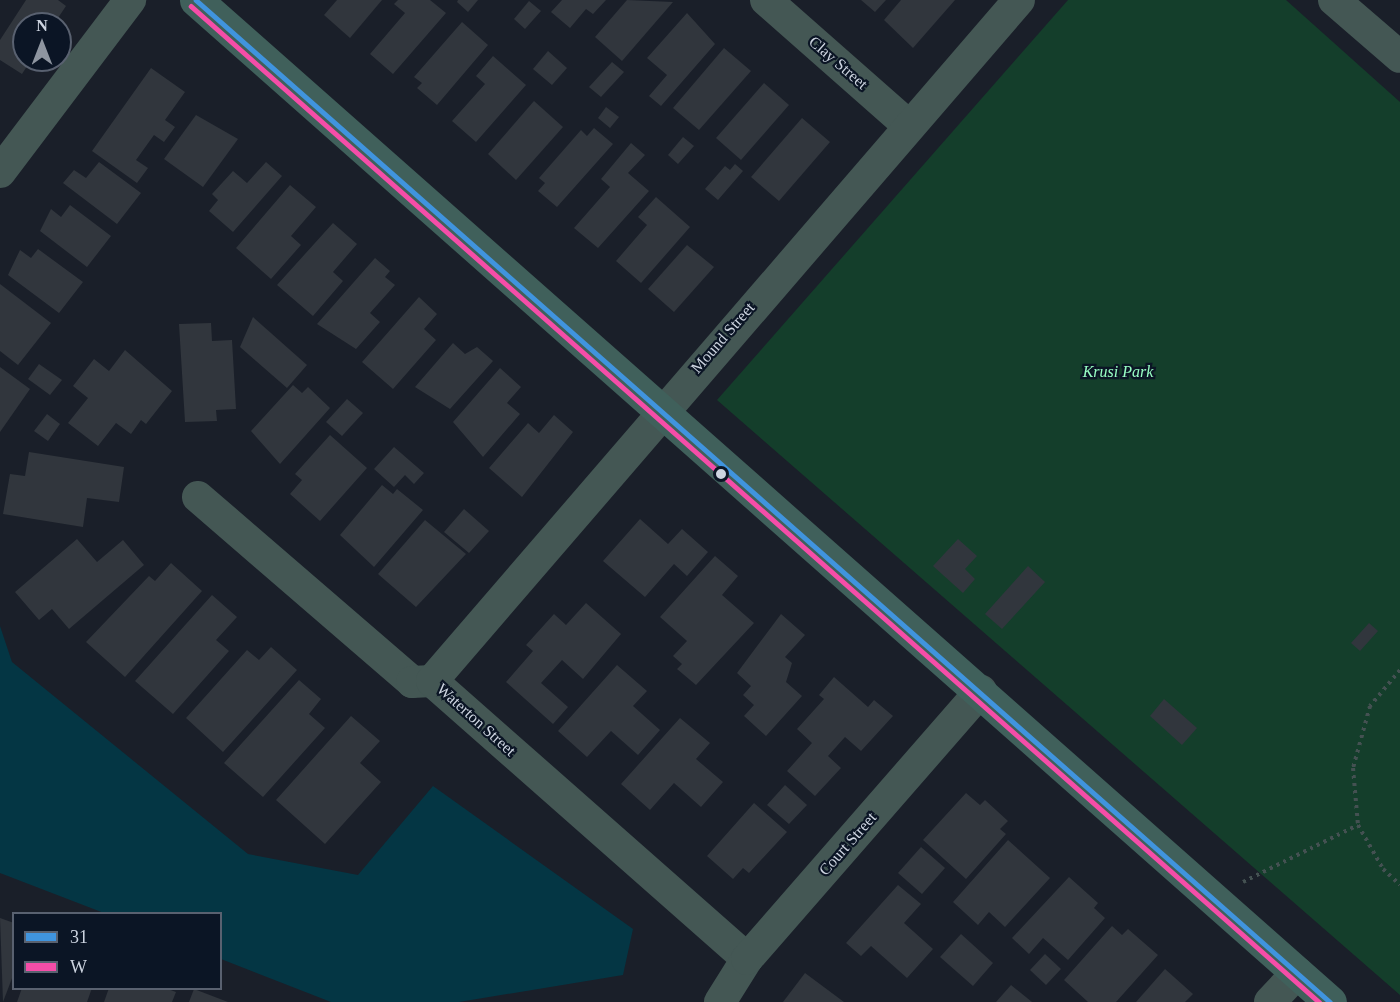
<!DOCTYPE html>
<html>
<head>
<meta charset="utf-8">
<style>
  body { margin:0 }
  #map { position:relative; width:1400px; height:1002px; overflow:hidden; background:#1a1f29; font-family:Georgia,serif }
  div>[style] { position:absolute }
  .green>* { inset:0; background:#143e2b }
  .water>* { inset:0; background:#043644 }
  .building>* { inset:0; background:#31363d }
  .path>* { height:4px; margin-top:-2px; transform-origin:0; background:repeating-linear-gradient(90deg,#445152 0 3px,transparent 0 7.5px) }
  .minor>* { height:32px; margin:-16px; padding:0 16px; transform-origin:16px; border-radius:16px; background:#445754 }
  .major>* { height:33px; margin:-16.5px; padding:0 16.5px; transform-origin:16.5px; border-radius:16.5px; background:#40605b }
  .bus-1>* { height:4.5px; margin:-2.25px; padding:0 2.25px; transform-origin:2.25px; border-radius:2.25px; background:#4094de }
  .bus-2>* { height:4.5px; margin:-2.25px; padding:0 2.25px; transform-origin:2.25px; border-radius:2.25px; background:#f54da8 }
  .dots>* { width:16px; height:16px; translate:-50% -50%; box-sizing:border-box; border:3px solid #0b1525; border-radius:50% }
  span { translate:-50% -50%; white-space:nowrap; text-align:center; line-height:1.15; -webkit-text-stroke:4.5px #0b1525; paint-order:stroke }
  .street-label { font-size:16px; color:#cdd4e0 }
  .park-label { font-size:16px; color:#97fec3; font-style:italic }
  .legend { position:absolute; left:12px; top:912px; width:210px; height:78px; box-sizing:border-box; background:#0b1525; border:2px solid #596170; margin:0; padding:8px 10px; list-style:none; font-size:18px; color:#cdd4e0 }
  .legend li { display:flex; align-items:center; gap:12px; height:30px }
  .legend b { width:30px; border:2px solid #596170 }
  .north { position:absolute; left:12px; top:12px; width:60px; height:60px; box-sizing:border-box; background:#0b1525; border:2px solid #596170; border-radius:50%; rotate:0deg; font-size:16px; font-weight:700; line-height:24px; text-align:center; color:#cdd4e0 }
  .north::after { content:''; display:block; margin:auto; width:21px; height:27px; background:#8e95a0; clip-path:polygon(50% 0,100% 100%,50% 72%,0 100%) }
</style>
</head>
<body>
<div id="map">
  <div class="green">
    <div style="clip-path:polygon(1068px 0,1286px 0,1400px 102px,1400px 995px,717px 400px)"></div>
  </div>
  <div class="water">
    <div style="clip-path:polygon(0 626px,12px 662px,248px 854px,358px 875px,433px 786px,633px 929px,623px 975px,459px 1002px,331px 1002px,221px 959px,220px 914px,104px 913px,0 873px)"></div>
  </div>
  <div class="building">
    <div style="clip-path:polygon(26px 0,58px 0,66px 6px,54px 24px,24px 24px,24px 60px,31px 60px,22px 74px,0 60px,0 40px)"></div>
    <div style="clip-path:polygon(337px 0,382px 0,350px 38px,324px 15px)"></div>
    <div style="clip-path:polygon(398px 0,430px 0,446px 13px,393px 74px,370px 54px,405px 13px,394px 4px)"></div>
    <div style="clip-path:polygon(478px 0,468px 12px,457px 2px,458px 0)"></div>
    <div style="clip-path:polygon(562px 0,606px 0,593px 14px,586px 9px,570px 28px,551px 12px)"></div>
    <div style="clip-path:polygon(627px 0,673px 2px,622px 61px,595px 37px)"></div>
    <div style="clip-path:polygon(861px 0,886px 0,875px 12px)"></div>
    <div style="clip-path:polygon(901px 0,955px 0,913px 48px,884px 20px)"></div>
    <div style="clip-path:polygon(529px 1px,541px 11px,525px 29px,514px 19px)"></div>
    <div style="clip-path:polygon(687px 13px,715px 44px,661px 106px,649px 96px,667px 75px,647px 58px)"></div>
    <div style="clip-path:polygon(462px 22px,488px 45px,437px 105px,417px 88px,422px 83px,414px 77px)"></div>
    <div style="clip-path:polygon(724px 48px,751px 71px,699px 130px,673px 108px)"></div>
    <div style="clip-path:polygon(548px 51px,567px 68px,552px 85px,533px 69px)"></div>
    <div style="clip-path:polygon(493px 56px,526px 85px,476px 142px,452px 121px,485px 84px,476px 76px)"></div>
    <div style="clip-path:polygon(612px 62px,624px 72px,601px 97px,589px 87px)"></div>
    <div style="clip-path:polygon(151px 68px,185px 92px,165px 120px,175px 127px,164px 142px,154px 135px,136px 160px,148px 168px,137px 183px,92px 151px)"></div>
    <div style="clip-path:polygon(764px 83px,789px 105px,741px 160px,716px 138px)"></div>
    <div style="clip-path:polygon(534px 101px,563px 127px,516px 180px,488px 154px)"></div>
    <div style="clip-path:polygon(606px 107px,619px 117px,610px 128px,598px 118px)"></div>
    <div style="clip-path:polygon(196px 115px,238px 139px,203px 187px,164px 159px)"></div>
    <div style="clip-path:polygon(802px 118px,830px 142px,779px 201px,751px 177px)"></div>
    <div style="clip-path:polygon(594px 128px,613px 144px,557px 207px,538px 191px,545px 183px,539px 178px,581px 130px,587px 136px)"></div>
    <div style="clip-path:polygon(683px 137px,694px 146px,678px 164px,668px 155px)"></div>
    <div style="clip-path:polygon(631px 143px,645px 155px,628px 173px,649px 191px,598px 248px,574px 228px,610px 187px,601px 179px)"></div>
    <div style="clip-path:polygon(99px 162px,141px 193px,117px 224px,63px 183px,74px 170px,86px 178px)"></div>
    <div style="clip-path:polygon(266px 162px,282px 176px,233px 232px,209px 211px,218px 200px,212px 194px,233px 171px,247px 183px)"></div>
    <div style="clip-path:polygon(735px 164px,743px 171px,718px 200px,705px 189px,725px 166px,730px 170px)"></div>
    <div style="clip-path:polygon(290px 185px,316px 207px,291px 236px,301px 245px,271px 279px,236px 248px)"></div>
    <div style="clip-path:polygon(656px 197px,690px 227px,641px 283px,616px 261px,647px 225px,638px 217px)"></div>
    <div style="clip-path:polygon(70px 205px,111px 236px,87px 267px,40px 231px,51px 209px,61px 217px)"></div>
    <div style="clip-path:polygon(333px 223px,357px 244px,333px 272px,343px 281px,313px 316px,277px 285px)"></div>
    <div style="clip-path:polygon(687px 245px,714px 267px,674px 312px,648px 289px)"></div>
    <div style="clip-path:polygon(38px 249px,83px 282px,59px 313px,8px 275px,20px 250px,31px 258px)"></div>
    <div style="clip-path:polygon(375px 258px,390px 271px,385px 277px,395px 285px,370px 313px,380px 322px,356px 349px,317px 324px)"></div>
    <div style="clip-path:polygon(0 284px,51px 323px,18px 365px,0 351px)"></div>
    <div style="clip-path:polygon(419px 297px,437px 314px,424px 329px,436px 340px,393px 389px,362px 362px)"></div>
    <div style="clip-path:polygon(253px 317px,307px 365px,287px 388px,240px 347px)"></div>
    <div style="clip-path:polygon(211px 323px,212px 341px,232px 340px,236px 409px,216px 410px,217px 421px,185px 422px,179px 324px)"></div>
    <div style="clip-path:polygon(453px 343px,465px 354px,477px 347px,493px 361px,450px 409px,415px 387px)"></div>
    <div style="clip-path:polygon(125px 350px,172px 391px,146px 424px,141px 420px,131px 434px,116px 423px,98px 446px,68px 423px,88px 398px,73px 386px,94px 359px,109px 371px)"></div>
    <div style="clip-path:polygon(39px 364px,62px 380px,50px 395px,28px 379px)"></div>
    <div style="clip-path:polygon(0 367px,30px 389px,0 432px)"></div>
    <div style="clip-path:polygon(500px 368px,521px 387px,507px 403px,520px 414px,483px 457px,453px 422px)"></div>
    <div style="clip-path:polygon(293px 385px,302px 393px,308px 387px,330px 408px,280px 464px,251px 431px)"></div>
    <div style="clip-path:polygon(347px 399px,363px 413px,342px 436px,326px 422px)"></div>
    <div style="clip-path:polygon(47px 414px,60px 424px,48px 441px,34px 431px)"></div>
    <div style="clip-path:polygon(554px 415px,573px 432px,522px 497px,489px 468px,528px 423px,539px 433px)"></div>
    <div style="clip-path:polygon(330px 435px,367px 468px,320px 521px,290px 494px,302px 480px,295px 474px)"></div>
    <div style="clip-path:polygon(394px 447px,424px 473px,414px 484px,405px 475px,394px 487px,374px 469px)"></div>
    <div style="clip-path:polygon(29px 452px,124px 467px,119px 502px,87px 498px,83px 527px,3px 514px,10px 474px,25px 476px)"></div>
    <div style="clip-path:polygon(382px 485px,393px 494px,397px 489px,423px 510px,374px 567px,340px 535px)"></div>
    <div style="clip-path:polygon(464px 509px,489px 531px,469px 553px,444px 532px)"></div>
    <div style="clip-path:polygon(640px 519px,668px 544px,682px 529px,708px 552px,687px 576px,674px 564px,645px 597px,603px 561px)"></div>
    <div style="clip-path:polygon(425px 520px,466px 554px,416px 607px,378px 574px)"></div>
    <div style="clip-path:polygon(77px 539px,97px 562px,123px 540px,144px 565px,69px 629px,52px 609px,39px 620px,15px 592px)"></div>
    <div style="clip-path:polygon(958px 539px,977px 556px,965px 569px,975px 579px,963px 593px,933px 566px)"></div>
    <div style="clip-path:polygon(715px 556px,738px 576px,722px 595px,754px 623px,696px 685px,677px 669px,682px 664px,673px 656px,687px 641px,660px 617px)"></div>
    <div style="clip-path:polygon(171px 563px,202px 591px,125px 677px,86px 642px,149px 576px,155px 581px)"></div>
    <div style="clip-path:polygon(1028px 566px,1045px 582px,1002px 629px,985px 614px)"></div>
    <div style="clip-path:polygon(212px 595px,237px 617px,216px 640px,229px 651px,173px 714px,135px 681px)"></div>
    <div style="clip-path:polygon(586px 603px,621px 634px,583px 679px,562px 660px,541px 683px,568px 707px,553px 724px,506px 682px,533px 651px,526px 645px,554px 614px,566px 625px)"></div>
    <div style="clip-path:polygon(781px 614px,805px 635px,785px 657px,792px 663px,786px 682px,802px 696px,766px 736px,744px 716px,754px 705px,743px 695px,751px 686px,737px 673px)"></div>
    <div style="clip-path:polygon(1369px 623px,1378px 631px,1360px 651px,1351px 643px)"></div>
    <div style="clip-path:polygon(271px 647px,297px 670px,223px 752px,186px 718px,247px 650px,259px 660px)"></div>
    <div style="clip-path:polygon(617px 665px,647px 691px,633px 706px,660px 730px,638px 755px,611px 731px,587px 757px,558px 731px)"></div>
    <div style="clip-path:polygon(834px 677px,868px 707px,874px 700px,893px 716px,861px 751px,845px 737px,828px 756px,841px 768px,815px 796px,787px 771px,812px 743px,797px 729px,824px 699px,819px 695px)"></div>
    <div style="clip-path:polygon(299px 680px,321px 699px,309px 714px,325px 728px,263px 797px,224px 763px)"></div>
    <div style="clip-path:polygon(1164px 699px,1197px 728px,1182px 745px,1150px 716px)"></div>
    <div style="clip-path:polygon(351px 716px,380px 741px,360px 763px,381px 782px,325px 844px,276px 800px)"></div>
    <div style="clip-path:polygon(680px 718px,710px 743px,696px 759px,723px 782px,701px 807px,674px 783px,650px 810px,621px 784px)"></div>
    <div style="clip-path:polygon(785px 785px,807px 805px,789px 824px,767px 805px)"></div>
    <div style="clip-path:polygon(966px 793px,980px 805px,985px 800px,1008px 821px,1000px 829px,1006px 834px,966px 879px,923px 840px)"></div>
    <div style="clip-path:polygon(754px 803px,787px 832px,749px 873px,743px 868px,733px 879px,707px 856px)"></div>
    <div style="clip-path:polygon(1008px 840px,1050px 878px,1005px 927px,989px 912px,978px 925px,953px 902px)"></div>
    <div style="clip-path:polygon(921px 847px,945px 868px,922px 894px,898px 873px)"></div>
    <div style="clip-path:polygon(1069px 877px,1098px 903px,1094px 908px,1105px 918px,1068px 960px,1043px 938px,1029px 954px,1012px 938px)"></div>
    <div style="clip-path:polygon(898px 885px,921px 904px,904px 923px,933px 949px,907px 978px,871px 946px,861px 956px,846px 943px)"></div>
    <div style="clip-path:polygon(0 918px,14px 923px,14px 973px,3px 1002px)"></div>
    <div style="clip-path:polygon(1112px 926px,1122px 935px,1128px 929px,1158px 955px,1116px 1002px,1088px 1002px,1064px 980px)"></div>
    <div style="clip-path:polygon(961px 934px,993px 963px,973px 986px,940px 957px)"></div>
    <div style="clip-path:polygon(1045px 954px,1061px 969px,1046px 985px,1030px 970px)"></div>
    <div style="clip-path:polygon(1165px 969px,1193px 994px,1185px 1002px,1136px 1002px)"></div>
    <div style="clip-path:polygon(805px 973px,844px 1002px,783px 1002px)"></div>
    <div style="clip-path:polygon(1011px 985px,1032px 1002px,996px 1002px)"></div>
    <div style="clip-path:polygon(22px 988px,92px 988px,87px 1002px,17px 1002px)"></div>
    <div style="clip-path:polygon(109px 988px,165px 988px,176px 992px,172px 1002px,104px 1002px)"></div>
    <div style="clip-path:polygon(194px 989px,228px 1002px,189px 1002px)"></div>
  </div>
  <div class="path">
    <div style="left:1400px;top:670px;width:47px;rotate:129.8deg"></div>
    <div style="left:1370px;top:706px;width:64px;rotate:105.3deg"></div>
    <div style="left:1353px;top:768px;width:57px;rotate:85deg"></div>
    <div style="left:1358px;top:825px;width:51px;rotate:60.4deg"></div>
    <div style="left:1383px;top:869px;width:23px;rotate:43deg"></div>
    <div style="left:1243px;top:882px;width:128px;rotate:-26.4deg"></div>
  </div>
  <div class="minor">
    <div style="left:766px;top:0;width:191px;rotate:41.4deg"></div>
    <div style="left:1334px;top:0;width:87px;rotate:40.8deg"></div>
    <div style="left:0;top:172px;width:216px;rotate:-52.9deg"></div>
    <div style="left:198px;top:497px;width:283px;rotate:40.8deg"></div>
    <div style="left:412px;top:682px;width:20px;rotate:-3deg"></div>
    <div style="left:432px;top:681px;width:420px;rotate:41.4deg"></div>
    <div style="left:432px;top:681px;width:899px;rotate:-49.24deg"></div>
    <div style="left:720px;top:1002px;width:51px;rotate:-57.9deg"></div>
    <div style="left:747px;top:959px;width:356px;rotate:-48.9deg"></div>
    <div style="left:1270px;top:1002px;width:40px;rotate:-47deg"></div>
  </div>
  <div class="major">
    <div style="left:196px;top:0;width:1513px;rotate:41.46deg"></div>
  </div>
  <div class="bus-1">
    <div style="left:196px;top:0;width:1513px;rotate:41.46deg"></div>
  </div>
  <div class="bus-2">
    <div style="left:191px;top:6px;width:1505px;rotate:41.44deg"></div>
  </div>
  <div class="dots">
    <div style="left:721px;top:474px;background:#cdd4e0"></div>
  </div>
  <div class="street-label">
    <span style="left:838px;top:63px;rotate:41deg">Clay Street</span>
    <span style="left:723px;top:338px;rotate:-49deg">Mound Street</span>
    <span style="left:476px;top:720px;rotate:42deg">Waterton Street</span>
    <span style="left:848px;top:844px;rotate:-49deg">Court Street</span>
  </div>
  <div class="park-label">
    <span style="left:1118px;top:372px">Krusi Park</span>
  </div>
  <ul class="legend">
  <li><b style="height:8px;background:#4094de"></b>31</li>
  <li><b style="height:8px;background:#f54da8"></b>W</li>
  </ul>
  <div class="north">N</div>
</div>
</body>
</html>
